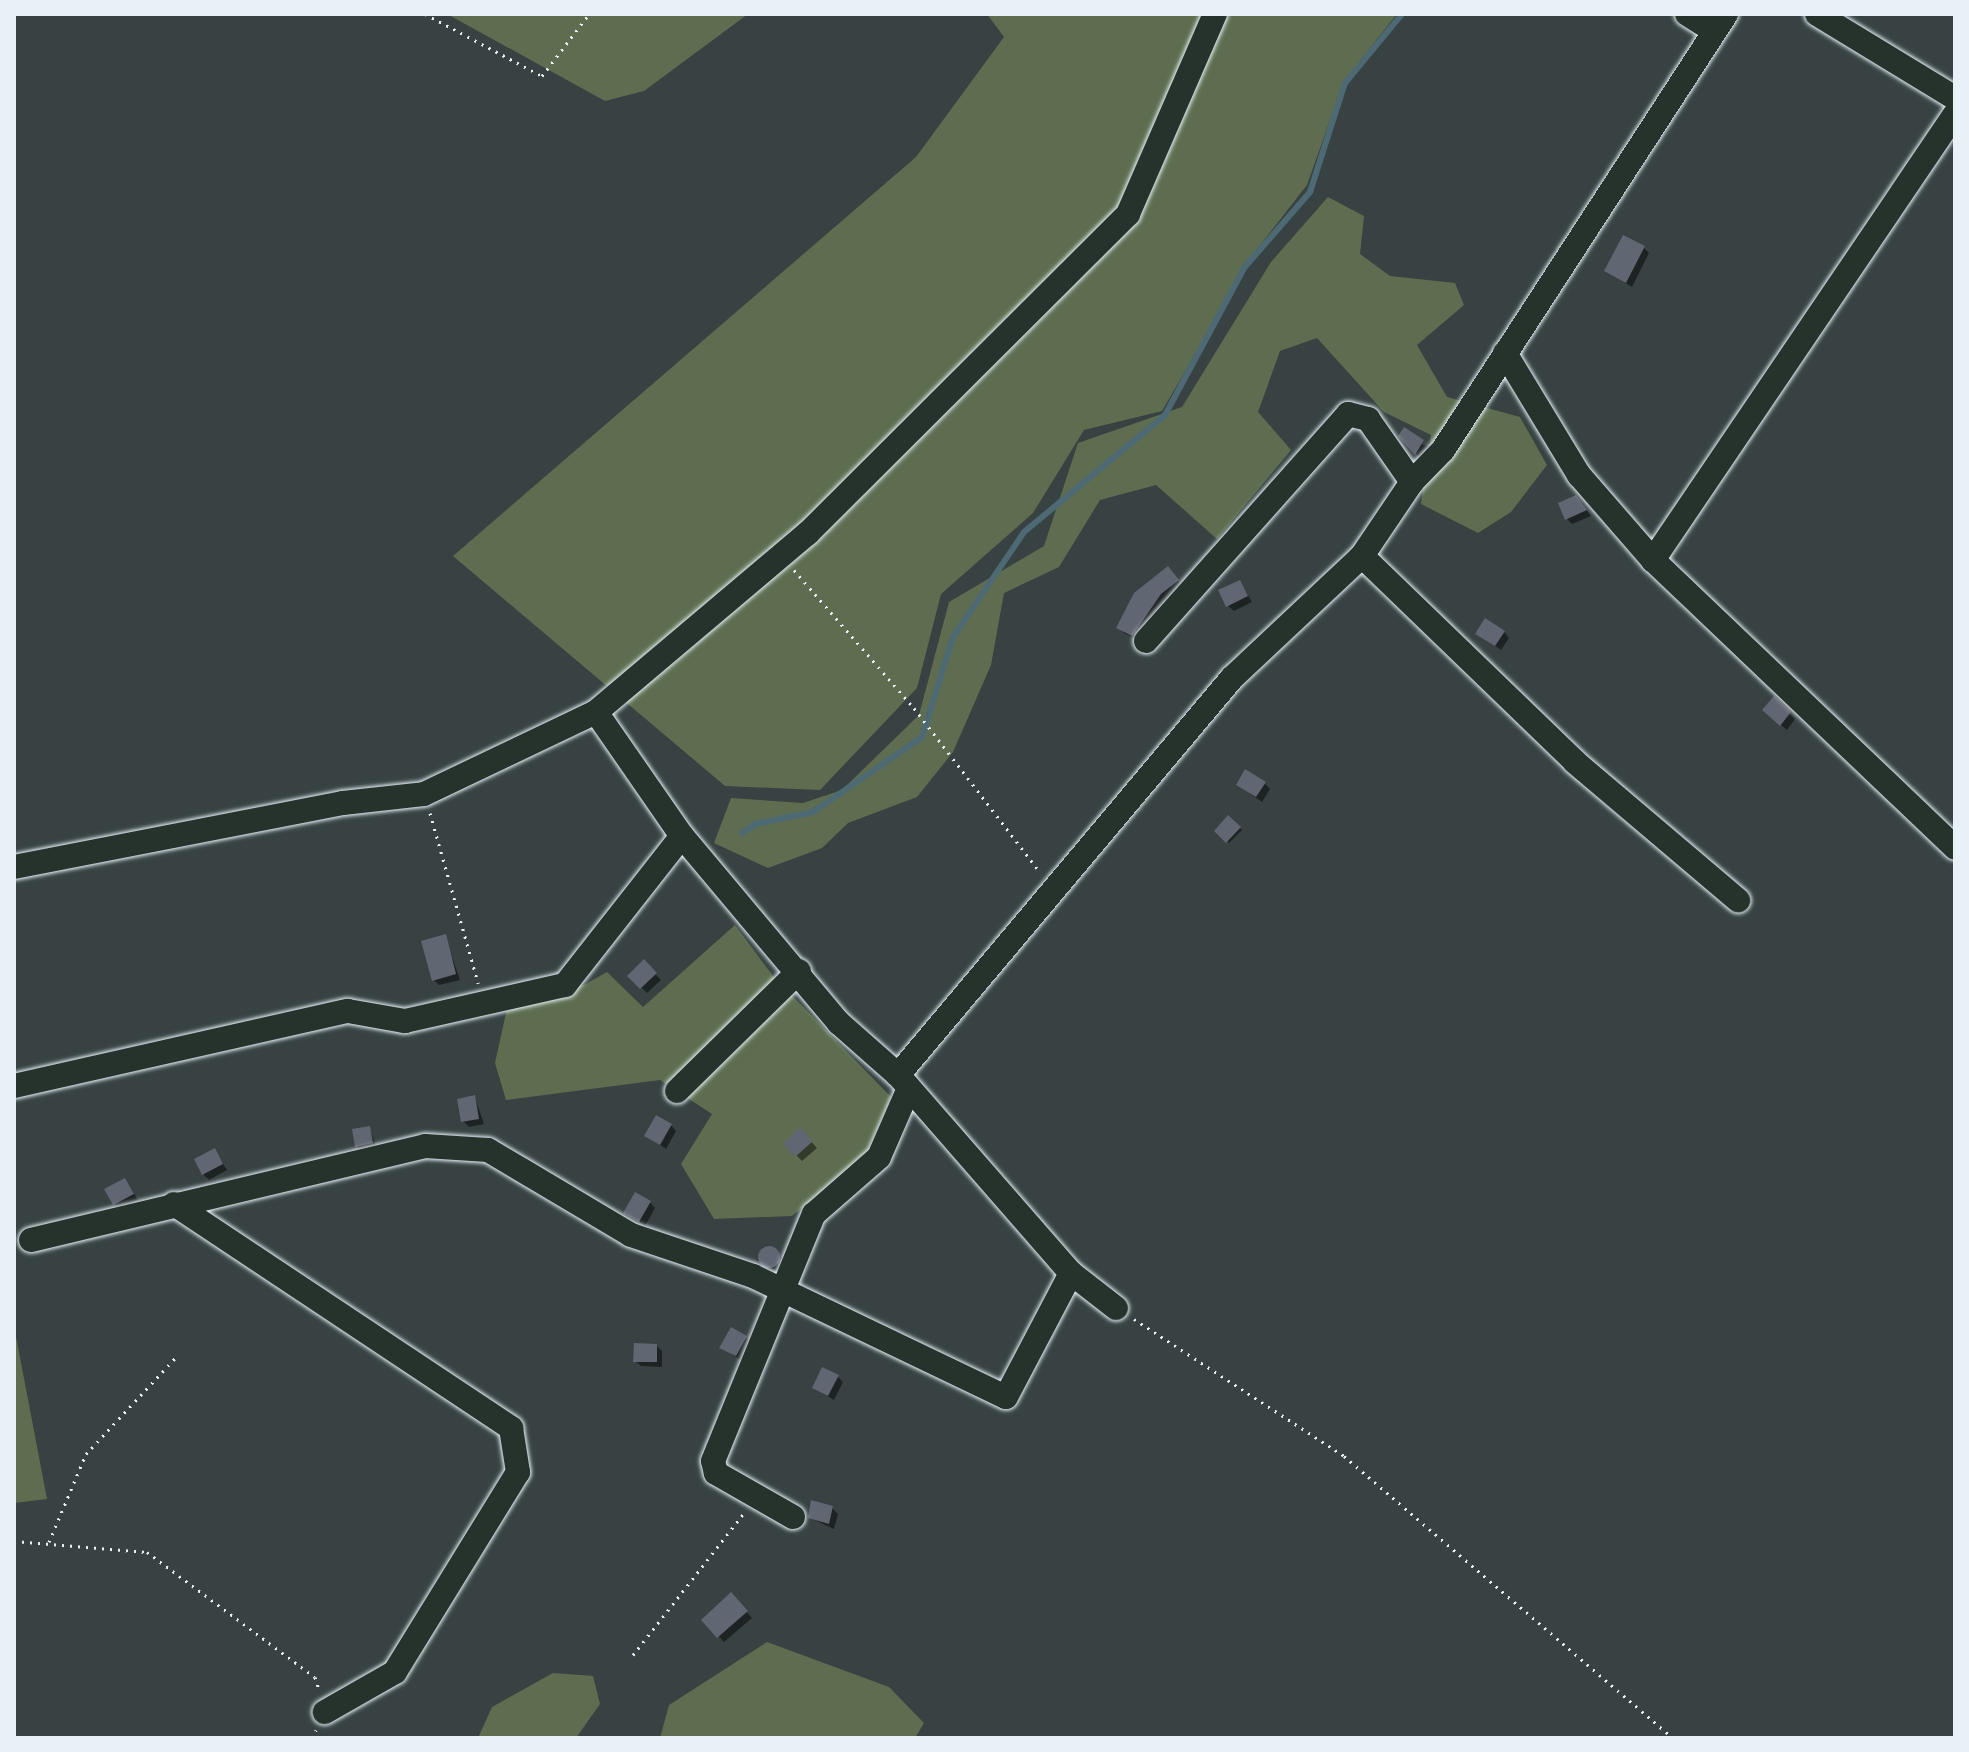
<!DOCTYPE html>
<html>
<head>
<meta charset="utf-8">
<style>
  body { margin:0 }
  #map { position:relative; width:1969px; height:1752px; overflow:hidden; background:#384242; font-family:"Balsamiq Sans",sans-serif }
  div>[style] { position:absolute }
  .green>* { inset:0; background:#5e6d4f }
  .shadow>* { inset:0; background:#0007 }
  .stream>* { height:6px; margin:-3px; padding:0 3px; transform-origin:3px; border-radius:3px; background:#4d6a74 }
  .building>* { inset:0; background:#616673 }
  .round { border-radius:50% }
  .path>* { height:3px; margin-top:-1.5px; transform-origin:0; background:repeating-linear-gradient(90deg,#e8f1f8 0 2px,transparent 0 8px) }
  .roads { filter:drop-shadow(0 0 2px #e8f1f8) drop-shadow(0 0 2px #e8f1f8) }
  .minor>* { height:24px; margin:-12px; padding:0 12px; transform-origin:12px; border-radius:12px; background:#26332d }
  span { translate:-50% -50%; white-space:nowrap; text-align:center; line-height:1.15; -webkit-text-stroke:6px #26332d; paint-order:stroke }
  .frame { position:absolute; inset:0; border:16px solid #e8f1f8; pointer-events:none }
</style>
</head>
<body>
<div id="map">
  <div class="green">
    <div style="clip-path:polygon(447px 14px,748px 14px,644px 91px,605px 101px)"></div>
    <div style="clip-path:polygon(987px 14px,1397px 14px,1344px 81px,1307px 185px,1254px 253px,1162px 411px,1084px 430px,1033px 513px,941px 594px,917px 688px,820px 790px,725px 786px,453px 556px,916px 157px,1004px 37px)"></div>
    <div style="clip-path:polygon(1328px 197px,1364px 216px,1360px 254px,1390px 276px,1455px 283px,1464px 305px,1417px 345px,1447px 397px,1520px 417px,1547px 465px,1511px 512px,1478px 533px,1421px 504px,1431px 435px,1384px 412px,1317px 338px,1280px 351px,1258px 412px,1291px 450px,1217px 539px,1156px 485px,1100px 500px,1059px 567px,1004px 593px,991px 665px,953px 752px,917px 797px,848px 823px,822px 848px,768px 868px,714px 843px,731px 798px,803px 803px,842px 790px,919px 715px,949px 602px,1044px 546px,1078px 443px,1182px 407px,1271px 262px)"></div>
    <div style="clip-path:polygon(735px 925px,773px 976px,891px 1097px,865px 1156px,792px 1216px,714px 1219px,681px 1164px,712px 1114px,660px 1080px,506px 1100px,495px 1063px,508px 1004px,584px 985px,607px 972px,643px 1007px)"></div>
    <div style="clip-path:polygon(14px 1326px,47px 1499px,14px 1503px)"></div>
    <div style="clip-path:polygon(767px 1642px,889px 1687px,924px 1723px,915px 1738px,660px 1738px,669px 1705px)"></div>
    <div style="clip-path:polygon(553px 1673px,593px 1676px,600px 1704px,576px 1738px,478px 1738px,492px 1707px)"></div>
  </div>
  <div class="shadow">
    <div style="clip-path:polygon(1644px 248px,1649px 253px,1632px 287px,1606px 271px)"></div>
    <div style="clip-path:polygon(1401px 436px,1429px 447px,1421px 459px,1416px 454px)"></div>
    <div style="clip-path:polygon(1582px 503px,1591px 516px,1572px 524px,1567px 519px)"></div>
    <div style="clip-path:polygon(1173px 574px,1183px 587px,1138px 640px,1124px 633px,1118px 627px)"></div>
    <div style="clip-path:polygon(1240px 582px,1252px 602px,1234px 611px,1228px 606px)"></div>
    <div style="clip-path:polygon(1504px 632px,1509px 638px,1501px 650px,1478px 633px)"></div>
    <div style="clip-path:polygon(1774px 699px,1795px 719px,1787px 730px,1770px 716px)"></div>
    <div style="clip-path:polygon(1264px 783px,1270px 789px,1262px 802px,1238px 785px)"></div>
    <div style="clip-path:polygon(1228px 818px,1242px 830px,1229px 843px,1216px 831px)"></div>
    <div style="clip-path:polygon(445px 937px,460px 980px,439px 985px,434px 980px)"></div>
    <div style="clip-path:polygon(644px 962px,661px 980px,647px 993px,630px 976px)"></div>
    <div style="clip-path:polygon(475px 1098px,484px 1124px,469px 1127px,463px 1121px)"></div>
    <div style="clip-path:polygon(671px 1125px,676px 1131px,666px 1149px,647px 1135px)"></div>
    <div style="clip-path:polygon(369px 1128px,377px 1148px,362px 1152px,357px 1146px)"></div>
    <div style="clip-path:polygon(800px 1130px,817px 1148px,802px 1161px,786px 1144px)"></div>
    <div style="clip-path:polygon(214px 1150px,227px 1170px,209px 1180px,203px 1174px)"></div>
    <div style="clip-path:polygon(125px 1180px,138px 1200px,120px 1209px,114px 1204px)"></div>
    <div style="clip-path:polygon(650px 1202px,655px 1208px,645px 1226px,626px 1212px)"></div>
    <div style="clip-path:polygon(763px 1247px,787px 1260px,781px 1274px,757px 1260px)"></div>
    <div style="clip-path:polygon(746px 1337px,751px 1343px,742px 1361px,722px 1347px)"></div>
    <div style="clip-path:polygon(657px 1346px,662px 1351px,662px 1367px,641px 1366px,635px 1361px)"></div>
    <div style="clip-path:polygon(837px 1376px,843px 1382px,834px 1400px,814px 1388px)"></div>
    <div style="clip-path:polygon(832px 1508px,838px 1514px,834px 1529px,810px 1518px)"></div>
    <div style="clip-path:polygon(731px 1595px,752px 1618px,724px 1642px,704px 1620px)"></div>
  </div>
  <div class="stream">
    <div style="left:742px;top:833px;width:17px;rotate:-33deg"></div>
    <div style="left:756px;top:824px;width:58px;rotate:-11.9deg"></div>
    <div style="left:813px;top:812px;width:132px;rotate:-34.5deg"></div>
    <div style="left:922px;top:737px;width:105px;rotate:-72.8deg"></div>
    <div style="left:953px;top:637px;width:127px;rotate:-55.9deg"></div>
    <div style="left:1024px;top:532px;width:183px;rotate:-39.7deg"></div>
    <div style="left:1165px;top:415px;width:167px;rotate:-61.7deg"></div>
    <div style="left:1244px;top:268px;width:101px;rotate:-49deg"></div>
    <div style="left:1310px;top:192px;width:114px;rotate:-72.2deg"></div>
    <div style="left:1345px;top:83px;width:89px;rotate:-50.4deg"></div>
  </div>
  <div class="building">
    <div style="clip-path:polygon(1623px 235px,1645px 246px,1626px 283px,1604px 271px)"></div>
    <div style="clip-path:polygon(1404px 427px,1424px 440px,1415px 455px,1398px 436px)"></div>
    <div style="clip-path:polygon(1576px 495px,1587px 510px,1565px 520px,1558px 503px)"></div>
    <div style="clip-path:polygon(1168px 566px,1179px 580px,1161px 594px,1132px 636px,1116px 628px,1134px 593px)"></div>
    <div style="clip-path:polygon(1240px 580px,1248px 596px,1226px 607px,1218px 590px)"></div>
    <div style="clip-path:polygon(1485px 618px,1505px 631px,1495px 646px,1475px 634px)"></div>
    <div style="clip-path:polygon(1774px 696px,1791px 712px,1780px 726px,1762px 710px)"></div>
    <div style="clip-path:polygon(1245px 769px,1266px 782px,1256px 797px,1236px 785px)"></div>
    <div style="clip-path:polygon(1228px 815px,1241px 827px,1226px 843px,1214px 831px)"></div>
    <div style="clip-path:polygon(446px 934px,456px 974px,432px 981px,421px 941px)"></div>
    <div style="clip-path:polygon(644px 959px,657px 973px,640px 989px,627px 976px)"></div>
    <div style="clip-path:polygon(475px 1095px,479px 1119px,461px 1122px,457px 1099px)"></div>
    <div style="clip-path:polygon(656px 1115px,672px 1124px,660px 1145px,644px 1136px)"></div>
    <div style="clip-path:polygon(370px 1126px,373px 1143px,355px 1147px,352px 1129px)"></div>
    <div style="clip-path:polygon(800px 1127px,813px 1141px,795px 1157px,783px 1144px)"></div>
    <div style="clip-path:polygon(215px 1148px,223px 1164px,202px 1175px,194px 1159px)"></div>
    <div style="clip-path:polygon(125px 1178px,134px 1194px,113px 1205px,104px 1189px)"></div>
    <div style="clip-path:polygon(635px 1192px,651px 1201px,639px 1222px,623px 1213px)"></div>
    <div class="round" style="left:758px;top:1246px;width:22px;height:22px"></div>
    <div style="clip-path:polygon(731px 1327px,747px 1336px,736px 1356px,719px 1348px)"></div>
    <div style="clip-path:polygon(634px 1343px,657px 1344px,657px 1362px,633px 1362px)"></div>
    <div style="clip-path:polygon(822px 1367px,839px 1375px,828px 1396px,812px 1388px)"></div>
    <div style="clip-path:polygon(811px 1500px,833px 1506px,829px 1524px,808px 1518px)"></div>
    <div style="clip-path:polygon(731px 1592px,748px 1611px,717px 1638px,701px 1620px)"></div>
  </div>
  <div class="path">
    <div style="left:425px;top:14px;width:132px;rotate:27.9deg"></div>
    <div style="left:542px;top:76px;width:78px;rotate:-52.8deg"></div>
    <div style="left:794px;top:570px;width:183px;rotate:49deg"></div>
    <div style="left:914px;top:708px;width:205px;rotate:52.5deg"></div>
    <div style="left:430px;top:813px;width:177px;rotate:74.2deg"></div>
    <div style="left:1134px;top:1319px;width:251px;rotate:33.1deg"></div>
    <div style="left:1344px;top:1456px;width:433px;rotate:40.6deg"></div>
    <div style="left:14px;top:1541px;width:133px;rotate:4.7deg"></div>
    <div style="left:147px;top:1552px;width:209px;rotate:36.7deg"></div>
    <div style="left:315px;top:1677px;width:14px;rotate:73deg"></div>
    <div style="left:49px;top:1542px;width:95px;rotate:-67.2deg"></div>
    <div style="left:86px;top:1454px;width:135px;rotate:-47.1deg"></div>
    <div style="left:633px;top:1655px;width:180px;rotate:-52deg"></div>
    <div style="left:312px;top:1738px;width:9px;rotate:-63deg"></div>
  </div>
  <div class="roads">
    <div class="minor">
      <div style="left:1687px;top:14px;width:32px;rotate:32deg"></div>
      <div style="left:1817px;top:14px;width:162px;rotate:31.3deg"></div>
      <div style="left:1955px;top:114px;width:539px;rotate:124.1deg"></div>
      <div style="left:1653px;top:560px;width:417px;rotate:43.6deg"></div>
      <div style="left:1505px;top:353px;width:143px;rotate:58.8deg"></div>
      <div style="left:1579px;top:475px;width:113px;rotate:49deg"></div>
      <div style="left:1362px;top:556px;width:296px;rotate:44deg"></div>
      <div style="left:1575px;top:762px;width:214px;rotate:40.3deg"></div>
      <div style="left:1146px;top:641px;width:304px;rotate:-48.3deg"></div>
      <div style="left:1348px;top:414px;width:21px;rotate:14deg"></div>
      <div style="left:1368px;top:419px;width:77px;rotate:55.1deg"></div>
      <div style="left:596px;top:712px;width:277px;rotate:-40.2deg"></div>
      <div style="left:808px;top:533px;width:452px;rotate:-44.9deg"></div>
      <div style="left:1128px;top:214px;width:218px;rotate:-66.5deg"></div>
      <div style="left:14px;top:867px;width:335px;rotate:-11deg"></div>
      <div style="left:343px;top:803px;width:81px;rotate:-6.3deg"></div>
      <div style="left:424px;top:794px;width:191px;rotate:-25.5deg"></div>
      <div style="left:596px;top:712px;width:151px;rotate:55.3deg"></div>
      <div style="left:682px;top:836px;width:244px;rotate:50deg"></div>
      <div style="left:839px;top:1023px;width:79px;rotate:41.4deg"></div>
      <div style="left:898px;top:1075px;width:263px;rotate:48.9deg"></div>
      <div style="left:1071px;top:1273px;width:57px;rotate:37.9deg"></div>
      <div style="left:898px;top:1075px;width:519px;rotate:-49.93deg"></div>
      <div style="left:1232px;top:678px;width:178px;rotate:-43.2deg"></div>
      <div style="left:1362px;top:556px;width:89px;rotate:-56deg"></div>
      <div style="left:1412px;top:482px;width:45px;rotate:-45.9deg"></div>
      <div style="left:1443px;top:450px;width:520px;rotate:-57.01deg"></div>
      <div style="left:14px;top:1086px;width:342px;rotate:-12.7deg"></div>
      <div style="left:348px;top:1011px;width:58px;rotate:10deg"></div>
      <div style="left:405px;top:1021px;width:164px;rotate:-12.7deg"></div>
      <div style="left:565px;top:985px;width:189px;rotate:-51.9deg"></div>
      <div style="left:677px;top:1091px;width:171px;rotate:-44.5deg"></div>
      <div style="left:174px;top:1204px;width:405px;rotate:33.6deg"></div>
      <div style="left:511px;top:1428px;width:45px;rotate:81deg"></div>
      <div style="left:518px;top:1472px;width:235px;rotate:121.6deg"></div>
      <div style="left:395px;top:1672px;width:81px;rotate:150.3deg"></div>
      <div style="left:31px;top:1240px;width:405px;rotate:-13.4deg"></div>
      <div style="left:425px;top:1146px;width:63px;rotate:3.6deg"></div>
      <div style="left:488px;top:1150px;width:166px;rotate:30.7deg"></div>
      <div style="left:631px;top:1235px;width:129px;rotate:18.6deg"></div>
      <div style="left:753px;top:1276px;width:280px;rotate:25.6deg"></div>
      <div style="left:1006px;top:1397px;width:140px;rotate:-62.3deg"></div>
      <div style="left:793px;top:1517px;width:89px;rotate:-150.3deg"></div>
      <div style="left:716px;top:1473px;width:12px;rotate:-104deg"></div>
      <div style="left:713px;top:1461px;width:267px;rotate:-67.8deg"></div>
      <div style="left:814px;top:1214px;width:86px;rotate:-41.2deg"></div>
      <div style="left:879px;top:1157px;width:75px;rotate:-66.5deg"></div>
    </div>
  </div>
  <div class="frame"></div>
</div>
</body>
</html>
